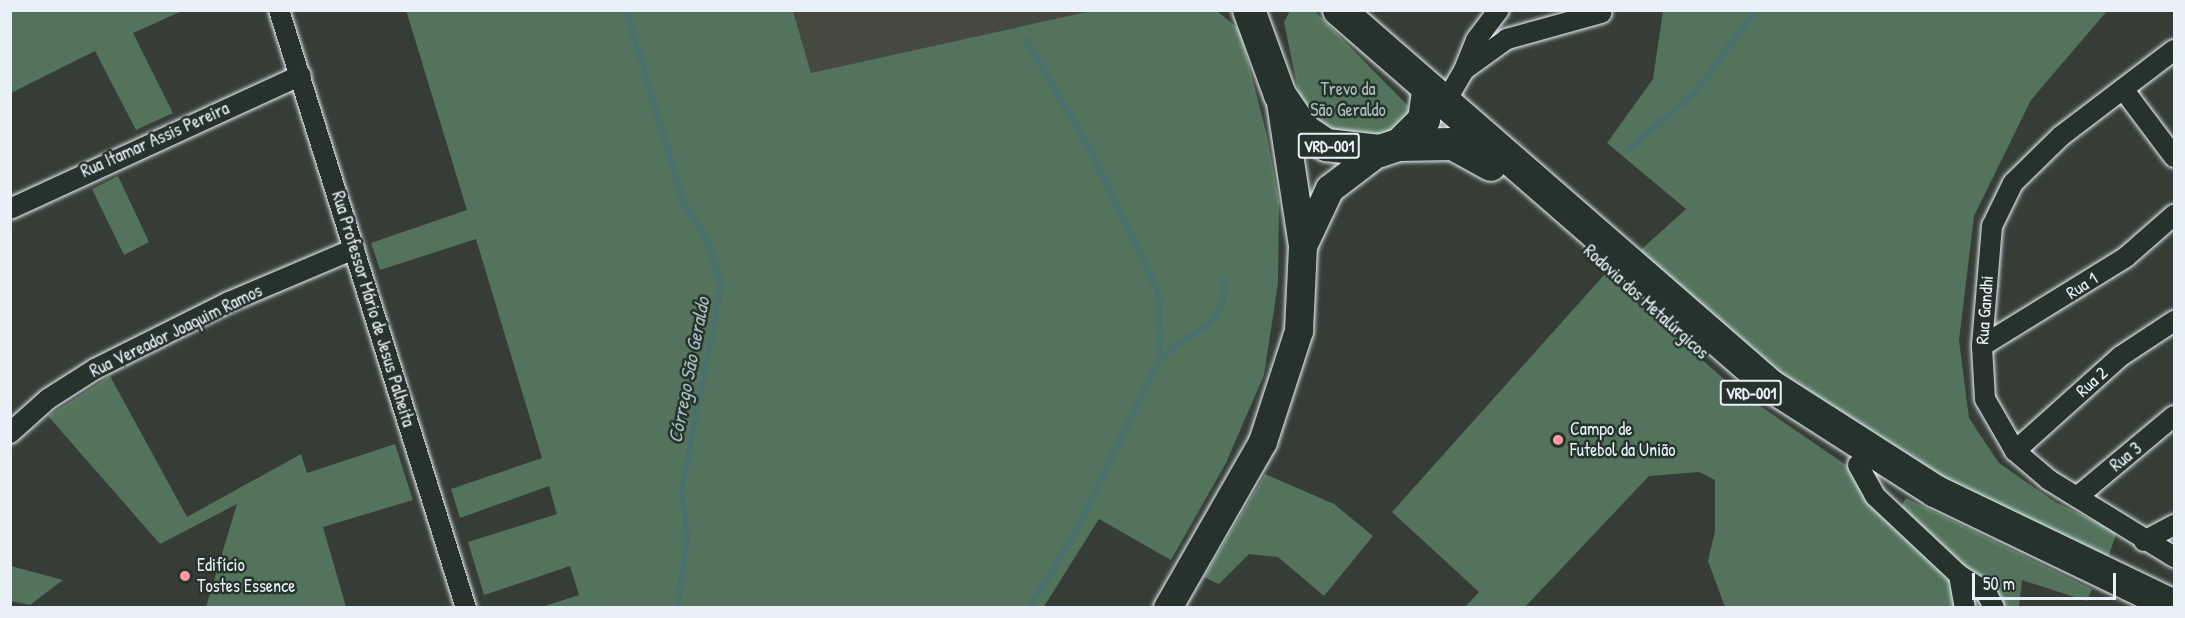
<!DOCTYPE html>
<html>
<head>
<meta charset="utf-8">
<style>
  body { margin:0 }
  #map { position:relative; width:2185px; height:618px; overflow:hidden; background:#353d36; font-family:"Patrick Hand",sans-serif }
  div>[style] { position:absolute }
  .built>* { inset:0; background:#464940 }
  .green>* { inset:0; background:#54735c }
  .stream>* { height:6px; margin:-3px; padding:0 3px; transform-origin:3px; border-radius:3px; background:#4a6f6d }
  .roads { filter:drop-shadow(0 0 2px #e8f1f8) drop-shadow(0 0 2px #e8f1f8) }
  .minor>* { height:20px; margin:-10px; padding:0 10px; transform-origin:10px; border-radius:10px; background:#26332d }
  .secondary>* { height:28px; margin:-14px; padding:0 14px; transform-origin:14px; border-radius:14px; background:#26332d }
  .primary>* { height:32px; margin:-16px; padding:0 16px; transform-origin:16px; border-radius:16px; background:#26332d }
  .dots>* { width:16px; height:16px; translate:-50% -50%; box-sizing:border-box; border:3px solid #26332d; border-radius:50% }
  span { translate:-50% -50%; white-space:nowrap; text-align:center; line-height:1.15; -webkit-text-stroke:5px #26332d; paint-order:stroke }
  .shield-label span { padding:2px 4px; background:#26332d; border:2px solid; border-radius:4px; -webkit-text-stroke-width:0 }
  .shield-label { font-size:16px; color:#e8f1f8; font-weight:700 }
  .park-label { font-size:18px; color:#adbfba }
  .street-label { font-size:18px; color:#e8f1f8 }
  .poi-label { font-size:18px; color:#e8f1f8 }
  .left { translate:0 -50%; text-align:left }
  .water-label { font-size:20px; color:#a9bdc0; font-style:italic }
  .frame { position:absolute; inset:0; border:12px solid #e8f1f8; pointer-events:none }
  .scale { position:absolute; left:1972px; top:573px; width:144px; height:27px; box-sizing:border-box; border:3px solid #e8f1f8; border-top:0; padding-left:8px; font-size:18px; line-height:21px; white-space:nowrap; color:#e8f1f8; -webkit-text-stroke:4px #26332d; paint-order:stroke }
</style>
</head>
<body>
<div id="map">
  <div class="built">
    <div style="clip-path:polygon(793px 11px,1091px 11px,811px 73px)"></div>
  </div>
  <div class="green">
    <div style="clip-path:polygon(11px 10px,182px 11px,133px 33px,173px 113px,136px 130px,95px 51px,11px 93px)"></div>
    <div style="clip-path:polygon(406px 10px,793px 11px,811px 73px,1091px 11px,1217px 11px,1240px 30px,1267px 136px,1279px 202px,1278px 283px,1264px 375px,1226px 463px,1171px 560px,1099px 519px,1043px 608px,542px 607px,579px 595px,570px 566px,484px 595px,468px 542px,557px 514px,549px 486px,460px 518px,451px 489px,542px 458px,476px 239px,380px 270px,371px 243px,467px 210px)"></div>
    <div style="clip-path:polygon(1290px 11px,1315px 11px,1413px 111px,1384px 138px,1329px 137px,1300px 100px,1284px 22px)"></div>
    <div style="clip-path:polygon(1663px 11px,2107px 11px,2031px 100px,1974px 216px,1959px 340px,1969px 418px,1999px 463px,2055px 502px,2117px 532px,2108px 557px,1973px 496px,1832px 415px,1633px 257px,1686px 209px,1607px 143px,1653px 79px)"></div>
    <div style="clip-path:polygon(118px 176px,149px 242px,124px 255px,92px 189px)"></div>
    <div style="clip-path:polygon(1605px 274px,1734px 388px,1849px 467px,1873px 507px,1938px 564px,1951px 583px,1955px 607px,1725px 607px,1708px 561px,1715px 531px,1715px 480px,1699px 472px,1649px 476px,1525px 607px,1465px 607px,1479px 592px,1392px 512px)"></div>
    <div style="clip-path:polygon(110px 376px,187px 517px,301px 454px,307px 473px,395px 444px,413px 500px,323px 527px,346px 607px,206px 607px,237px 504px,160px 544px,48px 416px)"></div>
    <div style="clip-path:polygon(1265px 474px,1334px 504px,1373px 536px,1324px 596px,1278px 557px,1249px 554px,1219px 584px,1204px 577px)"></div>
    <div style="clip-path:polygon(1906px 498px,2092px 589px,2087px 601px,2022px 580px,2019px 607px,1985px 607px,1899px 510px)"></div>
    <div style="clip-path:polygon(10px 566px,11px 566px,63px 580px,30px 605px,11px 601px)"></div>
  </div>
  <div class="stream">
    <div style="left:626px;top:10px;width:202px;rotate:73.4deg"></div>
    <div style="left:684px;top:204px;width:45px;rotate:57.7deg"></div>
    <div style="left:708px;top:242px;width:46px;rotate:73.5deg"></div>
    <div style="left:721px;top:286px;width:207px;rotate:100.9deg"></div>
    <div style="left:682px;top:489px;width:50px;rotate:84.3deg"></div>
    <div style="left:687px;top:539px;width:70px;rotate:98.2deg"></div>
    <div style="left:1026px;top:40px;width:129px;rotate:59.6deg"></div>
    <div style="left:1091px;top:151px;width:156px;rotate:64.6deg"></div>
    <div style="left:1158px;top:292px;width:66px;rotate:88.3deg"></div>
    <div style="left:1629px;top:149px;width:87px;rotate:-40.8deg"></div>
    <div style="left:1695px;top:92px;width:102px;rotate:-53.4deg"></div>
    <div style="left:1029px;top:608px;width:80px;rotate:-58.3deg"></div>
    <div style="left:1071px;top:540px;width:203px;rotate:-63.9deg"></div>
    <div style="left:1160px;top:358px;width:64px;rotate:-35.4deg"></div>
    <div style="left:1212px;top:321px;width:24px;rotate:-62deg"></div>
    <div style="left:1223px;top:300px;width:21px;rotate:-85deg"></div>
  </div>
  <div class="roads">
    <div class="minor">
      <div style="left:279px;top:10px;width:627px;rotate:72.64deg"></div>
      <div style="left:2174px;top:50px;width:142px;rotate:142.7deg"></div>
      <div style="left:2061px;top:136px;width:67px;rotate:135.6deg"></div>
      <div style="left:2013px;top:183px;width:48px;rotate:116deg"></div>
      <div style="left:1992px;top:226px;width:120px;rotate:94.8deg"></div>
      <div style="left:1982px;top:346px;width:53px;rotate:86.8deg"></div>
      <div style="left:1985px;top:399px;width:60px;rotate:60deg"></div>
      <div style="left:2015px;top:451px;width:45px;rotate:40.5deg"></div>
      <div style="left:2049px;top:480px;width:147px;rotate:31.6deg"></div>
      <div style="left:1464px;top:70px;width:32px;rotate:-68deg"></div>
      <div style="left:1476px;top:40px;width:38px;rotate:-53deg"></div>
      <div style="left:2123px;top:89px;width:85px;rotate:53.1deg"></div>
      <div style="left:1443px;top:106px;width:42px;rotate:-59.7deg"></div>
      <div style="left:1464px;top:70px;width:53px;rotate:-35.8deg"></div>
      <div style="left:1507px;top:39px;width:98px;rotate:-15.5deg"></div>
      <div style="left:10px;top:209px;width:320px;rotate:-24.7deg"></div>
      <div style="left:1982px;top:346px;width:169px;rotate:-31.7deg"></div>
      <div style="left:2126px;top:257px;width:64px;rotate:-41.2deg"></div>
      <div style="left:10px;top:433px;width:51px;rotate:-41.8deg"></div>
      <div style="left:48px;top:399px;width:56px;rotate:-32.6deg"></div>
      <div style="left:95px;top:369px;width:150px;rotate:-26.6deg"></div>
      <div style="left:229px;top:302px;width:136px;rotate:-23deg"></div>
      <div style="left:2015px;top:451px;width:142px;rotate:-41.9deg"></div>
      <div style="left:2121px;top:356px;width:64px;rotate:-33.4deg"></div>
      <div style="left:1858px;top:465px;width:35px;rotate:61deg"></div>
      <div style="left:1875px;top:496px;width:115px;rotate:43.2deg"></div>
      <div style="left:1959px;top:575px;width:34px;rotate:80deg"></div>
      <div style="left:2077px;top:497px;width:126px;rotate:-39.9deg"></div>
      <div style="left:2144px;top:541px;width:34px;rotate:-28deg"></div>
      <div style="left:1959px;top:575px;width:32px;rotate:32deg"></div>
      <div style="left:1986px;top:592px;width:18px;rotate:63deg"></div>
    </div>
    <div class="secondary">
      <div style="left:1304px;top:244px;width:61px;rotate:-64.7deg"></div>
      <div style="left:1330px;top:189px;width:63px;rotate:-37.2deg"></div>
      <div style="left:1168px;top:608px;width:191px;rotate:-60.2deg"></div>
      <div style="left:1263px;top:442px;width:117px;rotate:-72deg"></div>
      <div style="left:1299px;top:331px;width:85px;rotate:-87.3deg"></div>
      <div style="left:1303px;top:246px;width:153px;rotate:-98.7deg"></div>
    </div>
    <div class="primary">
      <div style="left:1249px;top:10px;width:90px;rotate:70deg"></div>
      <div style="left:1280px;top:95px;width:42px;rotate:55.6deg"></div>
      <div style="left:1304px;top:130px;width:27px;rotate:34deg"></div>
      <div style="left:1326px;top:145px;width:54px;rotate:6.3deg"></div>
      <div style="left:1380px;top:151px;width:20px;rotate:-18deg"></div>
      <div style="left:1399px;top:145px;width:35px;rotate:-45deg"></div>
      <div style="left:1424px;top:120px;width:27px;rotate:-82deg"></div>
      <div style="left:1339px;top:10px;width:573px;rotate:41.04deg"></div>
      <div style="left:1771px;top:386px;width:195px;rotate:32.6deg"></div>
      <div style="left:1935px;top:491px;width:265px;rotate:25.7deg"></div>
      <div style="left:1399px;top:145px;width:54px;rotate:-1.1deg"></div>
      <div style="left:1453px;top:144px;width:43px;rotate:28.9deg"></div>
    </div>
  </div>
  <div class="dots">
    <div style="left:1558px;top:440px;background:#ff9aa2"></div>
    <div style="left:185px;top:576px;background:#ff9aa2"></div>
  </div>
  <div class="shield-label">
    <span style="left:1329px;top:146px">VRD-001</span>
    <span style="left:1751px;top:393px">VRD-001</span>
  </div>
  <div class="park-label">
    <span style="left:1348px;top:100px">Trevo da<br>São Geraldo</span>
  </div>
  <div class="street-label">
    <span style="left:155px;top:140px;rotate:-24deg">Rua Itamar Assis Pereira</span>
    <span style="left:2082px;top:286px;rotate:-33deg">Rua 1</span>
    <span style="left:1646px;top:302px;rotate:42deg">Rodovia dos Metalúrgicos</span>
    <span style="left:373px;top:309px;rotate:73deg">Rua Professor Mário de Jesus Palheita</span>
    <span style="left:1985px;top:310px;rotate:-86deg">Rua Gandhi</span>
    <span style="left:176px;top:331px;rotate:-26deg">Rua Vereador Joaquim Ramos</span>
    <span style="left:2092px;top:382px;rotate:-42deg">Rua 2</span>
    <span style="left:2126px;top:457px;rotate:-39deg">Rua 3</span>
  </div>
  <div class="poi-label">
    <span class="left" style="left:1570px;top:440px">Campo de<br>Futebol da União</span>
    <span class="left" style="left:197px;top:576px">Edifício<br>Tostes Essence</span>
  </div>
  <div class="water-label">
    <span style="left:688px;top:370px;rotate:-79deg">Córrego São Geraldo</span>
  </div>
  <div class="frame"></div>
  <div class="scale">50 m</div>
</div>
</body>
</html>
